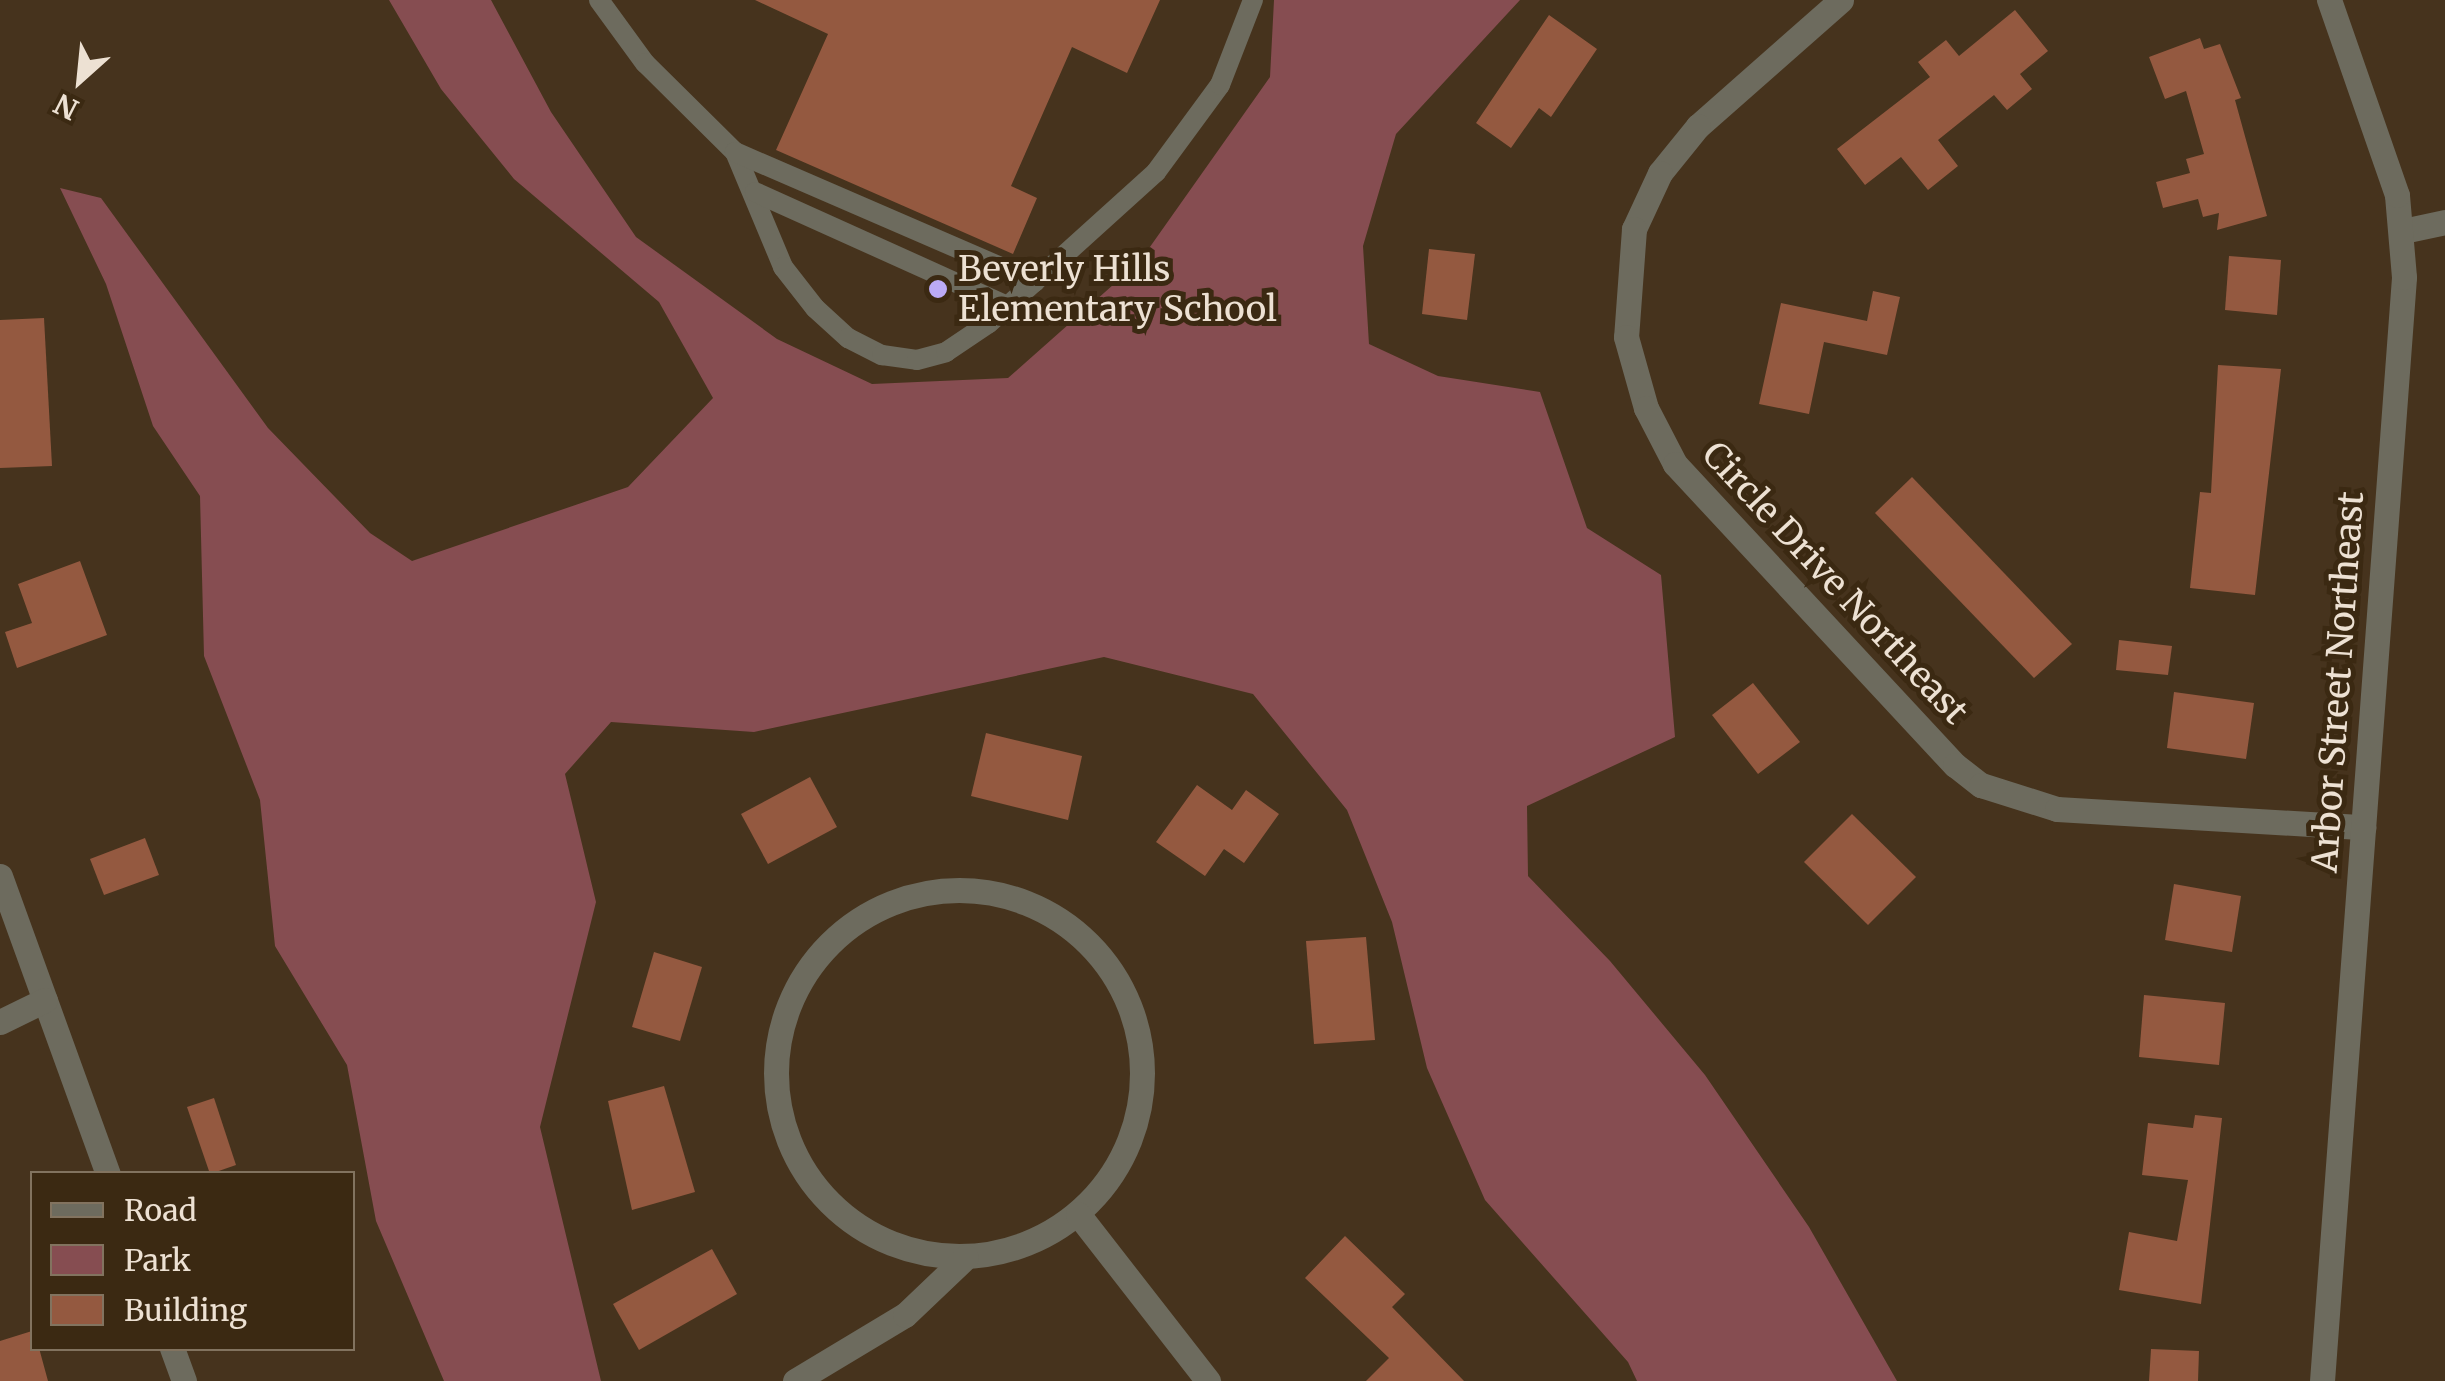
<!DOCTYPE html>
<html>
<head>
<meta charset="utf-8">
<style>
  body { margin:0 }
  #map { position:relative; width:2445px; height:1381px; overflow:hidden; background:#46331d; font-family:Merriweather,serif }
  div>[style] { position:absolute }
  .green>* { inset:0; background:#864d51 }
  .building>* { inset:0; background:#945940 }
  .service>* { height:20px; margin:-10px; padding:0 10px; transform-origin:10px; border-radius:10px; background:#6d6b5e }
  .minor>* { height:25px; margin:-12.5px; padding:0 12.5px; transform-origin:12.5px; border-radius:12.5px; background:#6d6b5e }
  .minor>.ring { margin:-12.5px; padding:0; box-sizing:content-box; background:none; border:25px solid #6d6b5e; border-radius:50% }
  .dots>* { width:28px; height:28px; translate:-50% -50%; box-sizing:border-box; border:5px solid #3b2912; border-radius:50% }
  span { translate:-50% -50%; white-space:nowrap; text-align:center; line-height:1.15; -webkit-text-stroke:10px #3b2912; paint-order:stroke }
  .poi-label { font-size:35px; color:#ede1d3 }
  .left { translate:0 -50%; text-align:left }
  .street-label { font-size:35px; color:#ede1d3 }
  .legend { position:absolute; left:30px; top:1171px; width:325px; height:180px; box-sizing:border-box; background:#3b2912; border:2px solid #82735f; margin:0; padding:12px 18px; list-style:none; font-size:30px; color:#ede1d3 }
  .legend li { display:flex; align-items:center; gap:20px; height:50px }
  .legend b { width:50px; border:2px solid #82735f }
  .north { position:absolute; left:30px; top:30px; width:100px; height:100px; -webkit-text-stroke:8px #3b2912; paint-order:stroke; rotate:207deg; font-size:28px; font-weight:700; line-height:40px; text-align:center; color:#ede1d3 }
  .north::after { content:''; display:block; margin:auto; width:35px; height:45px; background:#ede1d3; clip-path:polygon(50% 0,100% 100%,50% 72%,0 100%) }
</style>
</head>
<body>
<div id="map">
  <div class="green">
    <div style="clip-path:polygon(389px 0,491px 0,551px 112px,636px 237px,777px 339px,872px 384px,1008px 378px,1140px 261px,1270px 77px,1274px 0,1520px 0,1396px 134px,1363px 246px,1369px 344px,1438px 376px,1540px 392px,1587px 528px,1661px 575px,1675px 737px,1527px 806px,1528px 876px,1610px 961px,1705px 1075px,1809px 1227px,1897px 1381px,1637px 1381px,1628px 1362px,1485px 1200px,1427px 1068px,1392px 922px,1347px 810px,1253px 694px,1104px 657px,754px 732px,611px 722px,565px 774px,596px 902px,540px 1127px,601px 1381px,444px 1381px,376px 1221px,347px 1065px,275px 946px,260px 800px,204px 656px,200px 496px,153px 426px,106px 284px,60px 188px,101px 198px,268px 428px,370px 533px,412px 561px,628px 487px,713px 398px,659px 302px,514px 179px,441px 89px)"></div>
  </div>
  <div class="building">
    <div style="clip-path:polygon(755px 0,1160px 0,1127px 73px,1072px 47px,1011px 186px,1037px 198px,1013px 254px,776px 150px,828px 34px)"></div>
    <div style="clip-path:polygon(2015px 10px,2048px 51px,2020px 74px,2032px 89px,2007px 110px,1994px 95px,1938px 140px,1958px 166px,1928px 190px,1901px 157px,1865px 185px,1837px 149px,1930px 77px,1918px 62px,1946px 40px,1959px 56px)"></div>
    <div style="clip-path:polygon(1549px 15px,1597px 49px,1551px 117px,1539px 108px,1511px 148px,1476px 123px)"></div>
    <div style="clip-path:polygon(2200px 38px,2204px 49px,2220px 44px,2241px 98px,2235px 100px,2267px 216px,2217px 230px,2219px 213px,2203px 217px,2198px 199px,2163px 208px,2156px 182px,2190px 173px,2186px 159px,2204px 154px,2186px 91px,2165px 99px,2149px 57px)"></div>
    <div style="clip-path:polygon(1429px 249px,1475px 254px,1467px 320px,1422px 314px)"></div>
    <div style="clip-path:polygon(2229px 256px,2281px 260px,2277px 315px,2225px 310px)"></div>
    <div style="clip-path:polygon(1873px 291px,1900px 297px,1887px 355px,1824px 342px,1809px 414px,1759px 404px,1781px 303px,1867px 321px)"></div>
    <div style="clip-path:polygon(44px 318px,52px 466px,0 468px,0 320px)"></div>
    <div style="clip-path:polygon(2218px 365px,2281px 369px,2255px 595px,2190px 588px,2200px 492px,2211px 493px)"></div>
    <div style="clip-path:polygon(1912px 477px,2072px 644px,2034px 678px,1875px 513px)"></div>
    <div style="clip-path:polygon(80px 561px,107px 635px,17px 668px,5px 632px,32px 623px,18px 584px)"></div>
    <div style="clip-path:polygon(2119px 640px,2172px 646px,2168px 675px,2116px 670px)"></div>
    <div style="clip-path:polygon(1753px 683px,1800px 742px,1758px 774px,1712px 715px)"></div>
    <div style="clip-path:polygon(2174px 692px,2254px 703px,2246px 759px,2167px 748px)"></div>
    <div style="clip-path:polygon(986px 733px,1082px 756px,1068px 820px,971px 796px)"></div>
    <div style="clip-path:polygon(810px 777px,837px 827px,768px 864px,741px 814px)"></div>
    <div style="clip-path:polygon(1197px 785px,1232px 810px,1246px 790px,1279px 814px,1244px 863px,1224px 849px,1205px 876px,1156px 842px)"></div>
    <div style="clip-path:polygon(1852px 814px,1916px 877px,1868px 925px,1804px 862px)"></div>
    <div style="clip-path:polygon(145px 838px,159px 875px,104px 895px,90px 859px)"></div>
    <div style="clip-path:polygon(2174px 884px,2241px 896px,2232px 952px,2165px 940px)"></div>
    <div style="clip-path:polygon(1366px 937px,1375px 1040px,1314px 1044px,1306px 941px)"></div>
    <div style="clip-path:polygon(654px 952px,702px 967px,680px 1041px,632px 1027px)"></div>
    <div style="clip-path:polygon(2144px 995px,2225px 1003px,2219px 1065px,2139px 1057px)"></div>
    <div style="clip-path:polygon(664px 1086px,695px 1192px,632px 1210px,608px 1101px)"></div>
    <div style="clip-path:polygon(214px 1098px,236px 1165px,210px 1174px,187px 1107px)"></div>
    <div style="clip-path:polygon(2195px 1115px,2222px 1118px,2201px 1304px,2119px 1290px,2129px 1232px,2177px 1241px,2188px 1180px,2142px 1175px,2148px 1123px,2193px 1128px)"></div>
    <div style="clip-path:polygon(1345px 1236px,1405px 1294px,1392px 1307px,1464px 1381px,1366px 1381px,1389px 1358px,1305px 1278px)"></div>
    <div style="clip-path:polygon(712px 1249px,737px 1294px,639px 1350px,613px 1304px)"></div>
    <div style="clip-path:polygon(32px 1331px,32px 1348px,39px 1348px,48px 1381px,0 1381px,0 1341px)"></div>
    <div style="clip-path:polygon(2151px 1349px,2199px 1351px,2198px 1381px,2149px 1381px)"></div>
  </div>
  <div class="service">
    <div style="left:599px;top:0;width:78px;rotate:53.9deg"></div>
    <div style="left:645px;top:63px;width:127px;rotate:44.7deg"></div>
    <div style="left:735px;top:152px;width:125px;rotate:67.3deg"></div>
    <div style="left:783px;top:267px;width:52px;rotate:52deg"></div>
    <div style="left:815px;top:308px;width:45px;rotate:42.3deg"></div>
    <div style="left:848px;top:338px;width:38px;rotate:27deg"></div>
    <div style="left:882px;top:355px;width:35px;rotate:8deg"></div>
    <div style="left:917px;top:360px;width:30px;rotate:-15deg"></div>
    <div style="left:946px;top:352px;width:52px;rotate:-34deg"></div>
    <div style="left:989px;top:323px;width:225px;rotate:-42.1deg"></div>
    <div style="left:1156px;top:172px;width:108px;rotate:-53.7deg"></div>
    <div style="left:1220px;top:85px;width:91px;rotate:-68.8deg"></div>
    <div style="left:735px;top:152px;width:327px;rotate:23.4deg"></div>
    <div style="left:755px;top:192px;width:277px;rotate:24.3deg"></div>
  </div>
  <div class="minor">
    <div style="left:1841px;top:0;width:191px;rotate:138.6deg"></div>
    <div style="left:1698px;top:126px;width:60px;rotate:129deg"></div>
    <div style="left:1660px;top:173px;width:62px;rotate:114.9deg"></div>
    <div style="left:1634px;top:229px;width:108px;rotate:94.2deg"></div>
    <div style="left:1626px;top:337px;width:74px;rotate:74.3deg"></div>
    <div style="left:1646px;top:408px;width:63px;rotate:62.6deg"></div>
    <div style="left:1675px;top:464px;width:411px;rotate:47.1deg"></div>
    <div style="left:1955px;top:765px;width:33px;rotate:38deg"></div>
    <div style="left:1981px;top:785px;width:80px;rotate:17.5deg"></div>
    <div style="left:2057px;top:809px;width:307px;rotate:3.4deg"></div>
    <div style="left:2403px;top:231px;width:43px;rotate:-12.1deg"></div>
    <div style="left:0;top:876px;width:317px;rotate:70.1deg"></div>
    <div class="ring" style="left:776px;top:890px;width:341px;height:341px"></div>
    <div style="left:0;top:1022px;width:50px;rotate:-26.1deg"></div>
    <div style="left:1078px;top:1214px;width:212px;rotate:52.1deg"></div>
    <div style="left:172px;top:1348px;width:35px;rotate:70deg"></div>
    <div style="left:795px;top:1381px;width:128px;rotate:-31deg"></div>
    <div style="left:905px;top:1315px;width:84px;rotate:-43.6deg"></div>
    <div style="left:2322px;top:1381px;width:1107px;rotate:-85.75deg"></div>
    <div style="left:2404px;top:277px;width:82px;rotate:-94.9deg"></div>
    <div style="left:2397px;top:195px;width:207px;rotate:-109.2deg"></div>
  </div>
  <div class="dots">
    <div style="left:938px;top:289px;background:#bbaaf6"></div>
  </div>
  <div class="poi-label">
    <span class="left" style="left:958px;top:289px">Beverly Hills<br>Elementary School</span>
  </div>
  <div class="street-label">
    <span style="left:1835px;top:583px;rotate:47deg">Circle Drive Northeast</span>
    <span style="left:2338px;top:682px;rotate:-86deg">Arbor Street Northeast</span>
  </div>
  <ul class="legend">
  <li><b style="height:12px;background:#6d6b5e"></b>Road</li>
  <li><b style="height:28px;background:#864d51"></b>Park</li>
  <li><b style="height:28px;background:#945940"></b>Building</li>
  </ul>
  <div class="north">N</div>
</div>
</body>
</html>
